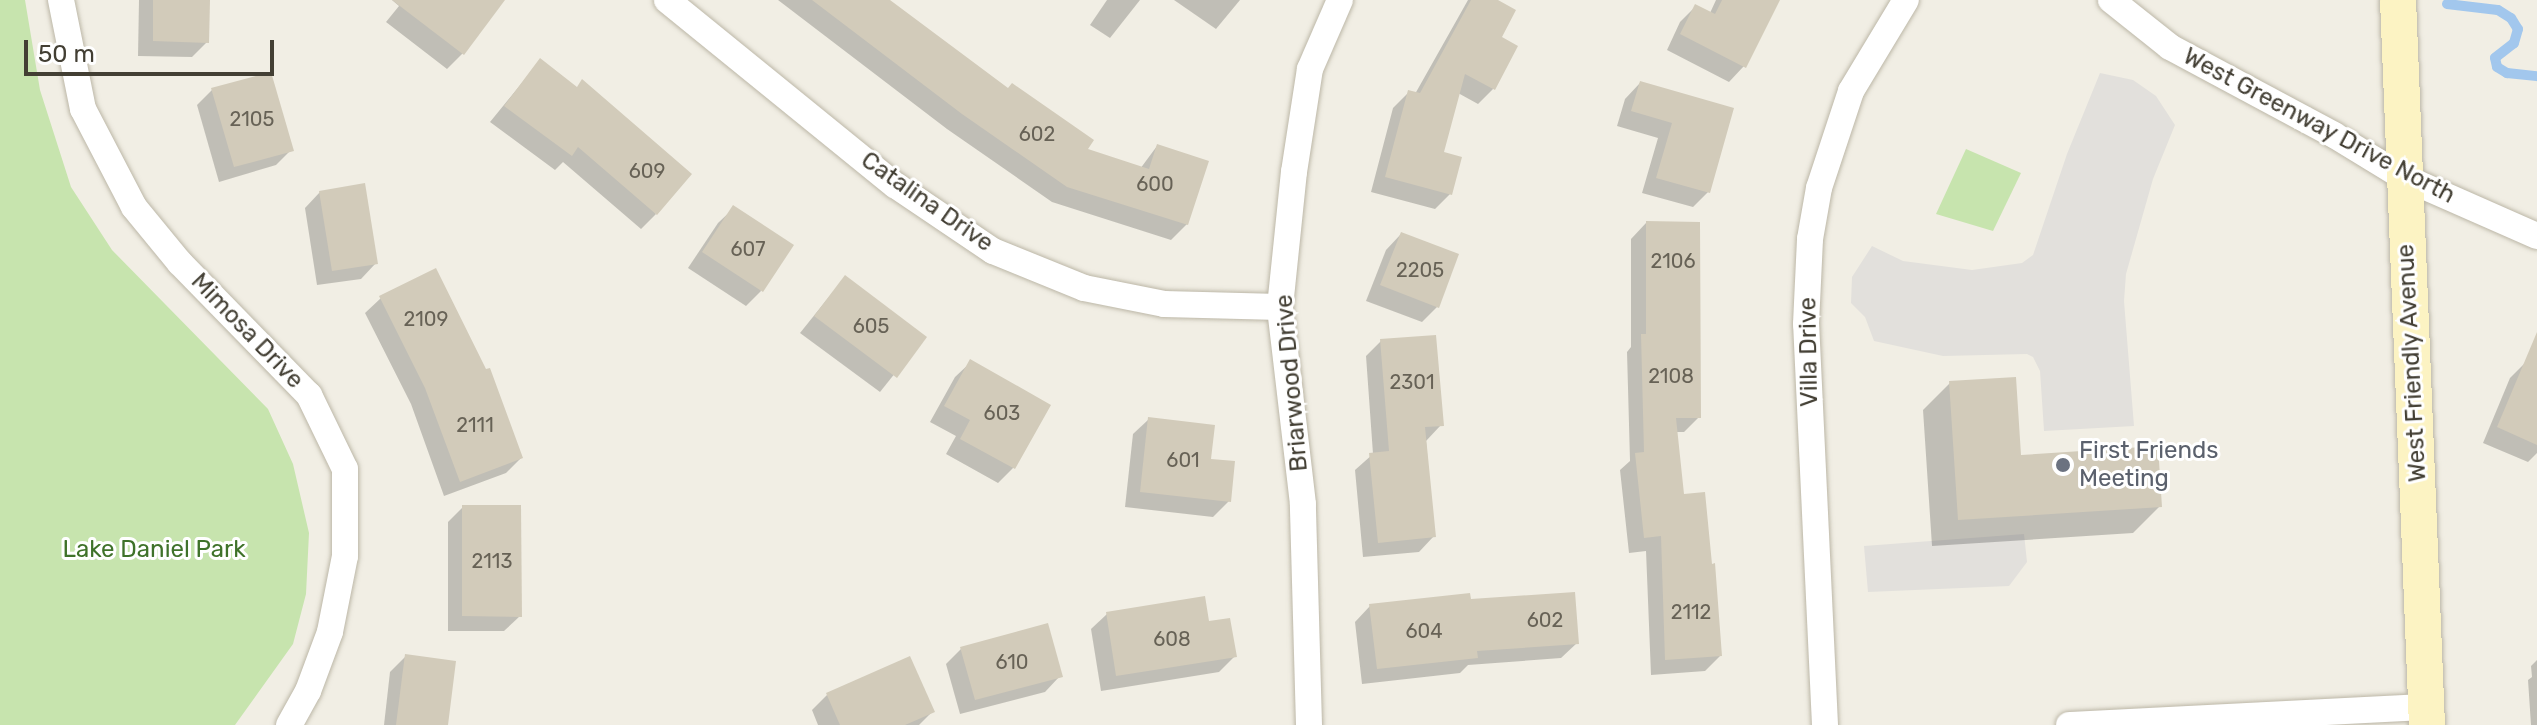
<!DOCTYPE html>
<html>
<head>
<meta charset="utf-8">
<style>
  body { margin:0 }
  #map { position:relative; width:2537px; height:725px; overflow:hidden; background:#f1eee4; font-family:Rubik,sans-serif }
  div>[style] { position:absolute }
  .green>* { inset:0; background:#c7e4ae }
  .parking>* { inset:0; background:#e2e0dc }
  .shadow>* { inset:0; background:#0003 }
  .stream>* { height:10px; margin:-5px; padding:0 5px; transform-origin:5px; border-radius:5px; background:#a2c7ed }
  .building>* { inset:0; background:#d2cbba }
  .roads { filter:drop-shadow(0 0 2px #bcb7a7) drop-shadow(0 0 2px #bcb7a7) }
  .street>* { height:26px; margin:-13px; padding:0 13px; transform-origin:13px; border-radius:13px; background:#fff }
  .secondary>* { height:36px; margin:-18px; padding:0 18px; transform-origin:18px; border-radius:18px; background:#fcf3c3 }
  .dots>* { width:22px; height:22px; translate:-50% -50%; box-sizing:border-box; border:4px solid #fff; border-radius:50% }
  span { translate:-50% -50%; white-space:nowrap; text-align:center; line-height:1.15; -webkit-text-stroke:6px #fff; paint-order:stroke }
  .number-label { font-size:20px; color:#676256 }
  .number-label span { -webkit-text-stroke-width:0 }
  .street-label { font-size:24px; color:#433f34 }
  .worship-label { font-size:24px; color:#5b616d }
  .left { translate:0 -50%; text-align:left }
  .park-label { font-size:24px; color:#3f722a }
  .scale { position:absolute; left:24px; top:40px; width:250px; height:36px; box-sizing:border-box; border:4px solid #433f34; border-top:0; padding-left:10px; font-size:24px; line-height:28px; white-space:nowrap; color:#433f34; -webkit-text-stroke:6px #fff; paint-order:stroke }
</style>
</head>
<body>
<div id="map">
  <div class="green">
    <div style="clip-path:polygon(0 0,25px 0,40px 90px,71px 187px,112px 250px,268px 409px,293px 464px,309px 533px,306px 594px,293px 644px,235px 725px,0 725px)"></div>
    <div style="clip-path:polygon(1966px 149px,2021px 173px,1993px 231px,1936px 214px)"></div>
  </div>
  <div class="parking">
    <div style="clip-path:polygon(2100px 73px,2133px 80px,2156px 96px,2175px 125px,2153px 179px,2126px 274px,2124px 301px,2134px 426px,2044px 431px,2040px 371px,2033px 357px,2027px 354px,1943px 356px,1874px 341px,1865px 317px,1851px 303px,1852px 277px,1872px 246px,1903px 261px,1972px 270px,2022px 263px,2033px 255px,2067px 154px)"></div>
    <div style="clip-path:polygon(2024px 534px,2027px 562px,2009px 586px,1868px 592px,1864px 546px)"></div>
  </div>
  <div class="shadow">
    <div style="clip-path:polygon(139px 0,208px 0,207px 42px,192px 57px,138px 56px)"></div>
    <div style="clip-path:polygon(392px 0,485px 0,463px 53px,447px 69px,386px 22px,399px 6px)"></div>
    <div style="clip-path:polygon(778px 0,886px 0,1084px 150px,1140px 169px,1157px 146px,1187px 224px,1171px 240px,1052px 202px,947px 129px)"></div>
    <div style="clip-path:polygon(1107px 0,1140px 0,1110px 38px,1090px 25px)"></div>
    <div style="clip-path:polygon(1174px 0,1240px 0,1216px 29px)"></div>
    <div style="clip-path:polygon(1468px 0,1494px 0,1499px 37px,1493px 89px,1478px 104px,1458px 93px,1442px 153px,1450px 194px,1435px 209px,1371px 192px,1393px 108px,1409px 92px,1415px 94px)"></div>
    <div style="clip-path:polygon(1716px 0,1778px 0,1744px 66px,1729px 82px,1667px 50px,1680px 22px,1696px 6px,1710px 13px)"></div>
    <div style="clip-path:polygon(540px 61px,656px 214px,641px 229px,563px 162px,555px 170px,490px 122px)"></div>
    <div style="clip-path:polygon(1640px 83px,1731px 109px,1708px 192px,1693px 207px,1642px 193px,1658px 138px,1617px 126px,1625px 99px)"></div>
    <div style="clip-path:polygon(212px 90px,291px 150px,276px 165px,219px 182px,197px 105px)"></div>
    <div style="clip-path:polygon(320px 192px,376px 263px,361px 279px,317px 285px,305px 208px)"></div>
    <div style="clip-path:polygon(734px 208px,761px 291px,746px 306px,688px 268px,718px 223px)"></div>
    <div style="clip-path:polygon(1646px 223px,1699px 417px,1684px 432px,1676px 432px,1683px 497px,1720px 656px,1705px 671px,1651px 675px,1646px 551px,1629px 553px,1620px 470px,1630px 461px,1627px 352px,1631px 347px,1631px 239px)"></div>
    <div style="clip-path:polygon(1401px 234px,1437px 307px,1422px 322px,1366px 301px,1386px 250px)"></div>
    <div style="clip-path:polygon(845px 277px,924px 337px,880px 392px,800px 333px)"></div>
    <div style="clip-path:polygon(381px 298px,521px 458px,506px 473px,444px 496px,411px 404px,365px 313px)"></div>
    <div style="clip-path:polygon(1381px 341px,1441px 425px,1426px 441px,1434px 536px,1419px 552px,1363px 557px,1355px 470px,1373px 454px,1366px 356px)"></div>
    <div style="clip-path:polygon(971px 362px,1048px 405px,1013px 468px,998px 483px,946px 454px,956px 436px,930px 422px,955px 377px)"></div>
    <div style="clip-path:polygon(2525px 363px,2537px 367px,2537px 453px,2528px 462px,2483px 443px,2510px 378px)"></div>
    <div style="clip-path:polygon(1950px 383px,2019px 458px,2160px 506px,2133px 533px,1932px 546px,1923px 410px)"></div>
    <div style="clip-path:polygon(1149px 419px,1209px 460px,1229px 501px,1213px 517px,1125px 507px,1133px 434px)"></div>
    <div style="clip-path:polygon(463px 507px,520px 616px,504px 631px,448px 631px,448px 522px)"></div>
    <div style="clip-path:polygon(1469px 601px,1577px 643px,1561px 658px,1468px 665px,1460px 673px,1362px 684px,1355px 622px,1370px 606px)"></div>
    <div style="clip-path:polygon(1107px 614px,1207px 623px,1235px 656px,1219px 672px,1101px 691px,1091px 629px)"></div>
    <div style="clip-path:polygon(962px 648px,1060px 676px,1045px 692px,960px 714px,946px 664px)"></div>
    <div style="clip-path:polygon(406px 656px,446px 725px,384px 725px,390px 672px)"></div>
    <div style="clip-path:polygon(2537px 660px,2537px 725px,2531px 725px,2528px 680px,2532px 677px,2531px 666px)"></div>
    <div style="clip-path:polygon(827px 695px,932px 712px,919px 725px,818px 725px,812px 710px)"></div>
  </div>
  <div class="stream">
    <div style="left:2447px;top:4px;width:51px;rotate:6.7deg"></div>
    <div style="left:2498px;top:10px;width:15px;rotate:32deg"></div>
    <div style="left:2511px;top:18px;width:13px;rotate:58deg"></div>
    <div style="left:2518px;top:29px;width:15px;rotate:106deg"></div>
    <div style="left:2514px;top:43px;width:24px;rotate:142deg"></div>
    <div style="left:2495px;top:58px;width:9px;rotate:77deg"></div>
    <div style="left:2497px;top:67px;width:12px;rotate:31deg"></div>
    <div style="left:2507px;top:73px;width:30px;rotate:6deg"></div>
  </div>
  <div class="building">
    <div style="clip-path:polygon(153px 0,210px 0,209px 43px,153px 41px)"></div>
    <div style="clip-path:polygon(392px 0,505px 0,464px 55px)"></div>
    <div style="clip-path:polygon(812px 0,890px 0,1008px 88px,1012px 83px,1094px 140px,1088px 149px,1149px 169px,1157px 144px,1209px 161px,1188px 225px,1067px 187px,962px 114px)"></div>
    <div style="clip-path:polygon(1471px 0,1498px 0,1516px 10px,1502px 37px,1518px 46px,1495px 90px,1465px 74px,1444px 152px,1462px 157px,1452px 195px,1385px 177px,1408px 90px,1420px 93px)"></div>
    <div style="clip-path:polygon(1722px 0,1780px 0,1746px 68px,1680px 34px,1695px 4px,1715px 14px)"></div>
    <div style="clip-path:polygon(540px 58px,577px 87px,582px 79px,692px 174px,657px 215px,578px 147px,572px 156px,504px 106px)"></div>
    <div style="clip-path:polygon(271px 72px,294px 151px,234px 167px,211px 88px)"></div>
    <div style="clip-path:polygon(1640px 81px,1734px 108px,1710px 193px,1656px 178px,1672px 123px,1631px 111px)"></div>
    <div style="clip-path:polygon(365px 183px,378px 264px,332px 271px,319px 191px)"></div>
    <div style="clip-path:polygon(733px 205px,794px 245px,763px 292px,702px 252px)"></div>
    <div style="clip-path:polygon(1646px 221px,1700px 222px,1701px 418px,1676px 418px,1684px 494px,1705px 492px,1712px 564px,1715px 563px,1722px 656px,1665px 660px,1661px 536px,1644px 538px,1635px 453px,1644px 452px,1641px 334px,1646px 334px)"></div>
    <div style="clip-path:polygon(1401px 232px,1459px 254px,1439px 308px,1380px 285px)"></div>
    <div style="clip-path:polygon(436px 268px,486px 369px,490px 368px,523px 458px,460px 482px,425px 388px,379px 296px)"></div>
    <div style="clip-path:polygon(845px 275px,927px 337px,897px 378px,814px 316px)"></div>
    <div style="clip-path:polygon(2537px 332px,2537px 445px,2497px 427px)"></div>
    <div style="clip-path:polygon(1436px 335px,1444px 426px,1425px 427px,1436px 537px,1378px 543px,1369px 453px,1389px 451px,1380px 339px)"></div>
    <div style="clip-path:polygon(970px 359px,1051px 405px,1015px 469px,960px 439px,970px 420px,944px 406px)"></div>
    <div style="clip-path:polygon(2016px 377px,2021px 455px,2158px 446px,2162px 507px,1958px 520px,1949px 381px)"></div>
    <div style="clip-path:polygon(1148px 417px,1215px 425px,1211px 459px,1235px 461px,1231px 502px,1140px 492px)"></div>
    <div style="clip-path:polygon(462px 505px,521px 505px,522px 617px,462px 616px)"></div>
    <div style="clip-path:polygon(1575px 592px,1579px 644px,1477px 651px,1478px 658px,1377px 669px,1369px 604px,1470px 593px,1471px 599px)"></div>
    <div style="clip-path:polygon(1205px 596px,1209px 621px,1230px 618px,1237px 657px,1116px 676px,1106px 612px)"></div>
    <div style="clip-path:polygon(1048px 623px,1063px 677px,975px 700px,960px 647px)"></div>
    <div style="clip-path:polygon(405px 654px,456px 661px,448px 725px,396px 725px)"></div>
    <div style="clip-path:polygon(910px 656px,935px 712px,905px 725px,840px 725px,826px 693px)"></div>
  </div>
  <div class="roads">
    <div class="street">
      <div style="left:61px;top:0;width:111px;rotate:78.6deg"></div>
      <div style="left:83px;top:109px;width:110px;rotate:62.5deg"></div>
      <div style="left:134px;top:207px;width:72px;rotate:50.6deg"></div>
      <div style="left:180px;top:263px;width:185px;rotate:45.7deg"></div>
      <div style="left:309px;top:395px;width:82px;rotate:64.1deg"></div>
      <div style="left:345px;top:469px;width:87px;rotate:90deg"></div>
      <div style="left:345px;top:556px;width:77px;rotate:101.2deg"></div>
      <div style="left:330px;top:632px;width:63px;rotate:110.4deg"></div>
      <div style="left:308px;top:691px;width:39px;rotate:119deg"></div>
      <div style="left:667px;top:0;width:294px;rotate:39.1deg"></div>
      <div style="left:895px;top:185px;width:118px;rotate:34deg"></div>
      <div style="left:993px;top:251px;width:98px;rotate:22.1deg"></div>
      <div style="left:1084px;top:288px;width:82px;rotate:11.3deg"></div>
      <div style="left:1164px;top:304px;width:116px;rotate:1.5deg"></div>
      <div style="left:2111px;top:0;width:75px;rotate:38.5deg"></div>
      <div style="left:2170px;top:47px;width:186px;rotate:28.2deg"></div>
      <div style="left:2334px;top:135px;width:81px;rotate:31.3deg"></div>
      <div style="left:2403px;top:177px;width:146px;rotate:23.8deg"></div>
      <div style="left:1309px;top:725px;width:221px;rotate:-91.6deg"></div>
      <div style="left:1303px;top:504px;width:198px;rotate:-96.7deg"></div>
      <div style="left:1280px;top:307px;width:136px;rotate:-84.1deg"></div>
      <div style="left:1294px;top:172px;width:104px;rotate:-81.2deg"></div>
      <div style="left:1310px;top:69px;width:75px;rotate:-66.5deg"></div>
      <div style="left:1825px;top:725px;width:401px;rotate:-92.7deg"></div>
      <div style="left:1806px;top:324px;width:85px;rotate:-87.3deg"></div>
      <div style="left:1810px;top:239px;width:52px;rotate:-80deg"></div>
      <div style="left:1819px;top:188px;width:102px;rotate:-71.7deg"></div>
      <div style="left:1851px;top:91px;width:106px;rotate:-58.9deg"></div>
      <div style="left:2069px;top:725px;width:357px;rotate:-2.9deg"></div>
    </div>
    <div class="secondary">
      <div style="left:2398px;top:0;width:726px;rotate:87.71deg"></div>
    </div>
  </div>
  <div class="dots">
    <div style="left:2063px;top:465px;background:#6b7280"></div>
  </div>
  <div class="number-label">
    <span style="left:252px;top:119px">2105</span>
    <span style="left:1037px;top:134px">602</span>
    <span style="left:647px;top:171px">609</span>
    <span style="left:1155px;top:184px">600</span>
    <span style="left:748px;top:249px">607</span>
    <span style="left:1673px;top:261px">2106</span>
    <span style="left:1420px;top:270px">2205</span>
    <span style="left:426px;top:319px">2109</span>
    <span style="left:871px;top:326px">605</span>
    <span style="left:1671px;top:376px">2108</span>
    <span style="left:1412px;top:382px">2301</span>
    <span style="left:1002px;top:413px">603</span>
    <span style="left:475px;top:425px">2111</span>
    <span style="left:1183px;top:460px">601</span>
    <span style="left:492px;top:561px">2113</span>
    <span style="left:1691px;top:612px">2112</span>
    <span style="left:1545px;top:620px">602</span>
    <span style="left:1424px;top:631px">604</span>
    <span style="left:1172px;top:639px">608</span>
    <span style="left:1012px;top:662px">610</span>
  </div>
  <div class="street-label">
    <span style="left:2319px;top:126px;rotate:28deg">West Greenway Drive North</span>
    <span style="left:927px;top:202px;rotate:35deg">Catalina Drive</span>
    <span style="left:247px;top:331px;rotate:46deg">Mimosa Drive</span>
    <span style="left:1809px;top:352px;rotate:-91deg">Villa Drive</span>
    <span style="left:2412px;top:363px;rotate:-93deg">West Friendly Avenue</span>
    <span style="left:1292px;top:383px;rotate:-95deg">Briarwood Drive</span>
  </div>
  <div class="worship-label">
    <span class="left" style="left:2079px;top:465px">First Friends<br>Meeting</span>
  </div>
  <div class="park-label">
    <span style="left:154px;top:550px">Lake Daniel Park</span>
  </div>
  <div class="scale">50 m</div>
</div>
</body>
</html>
